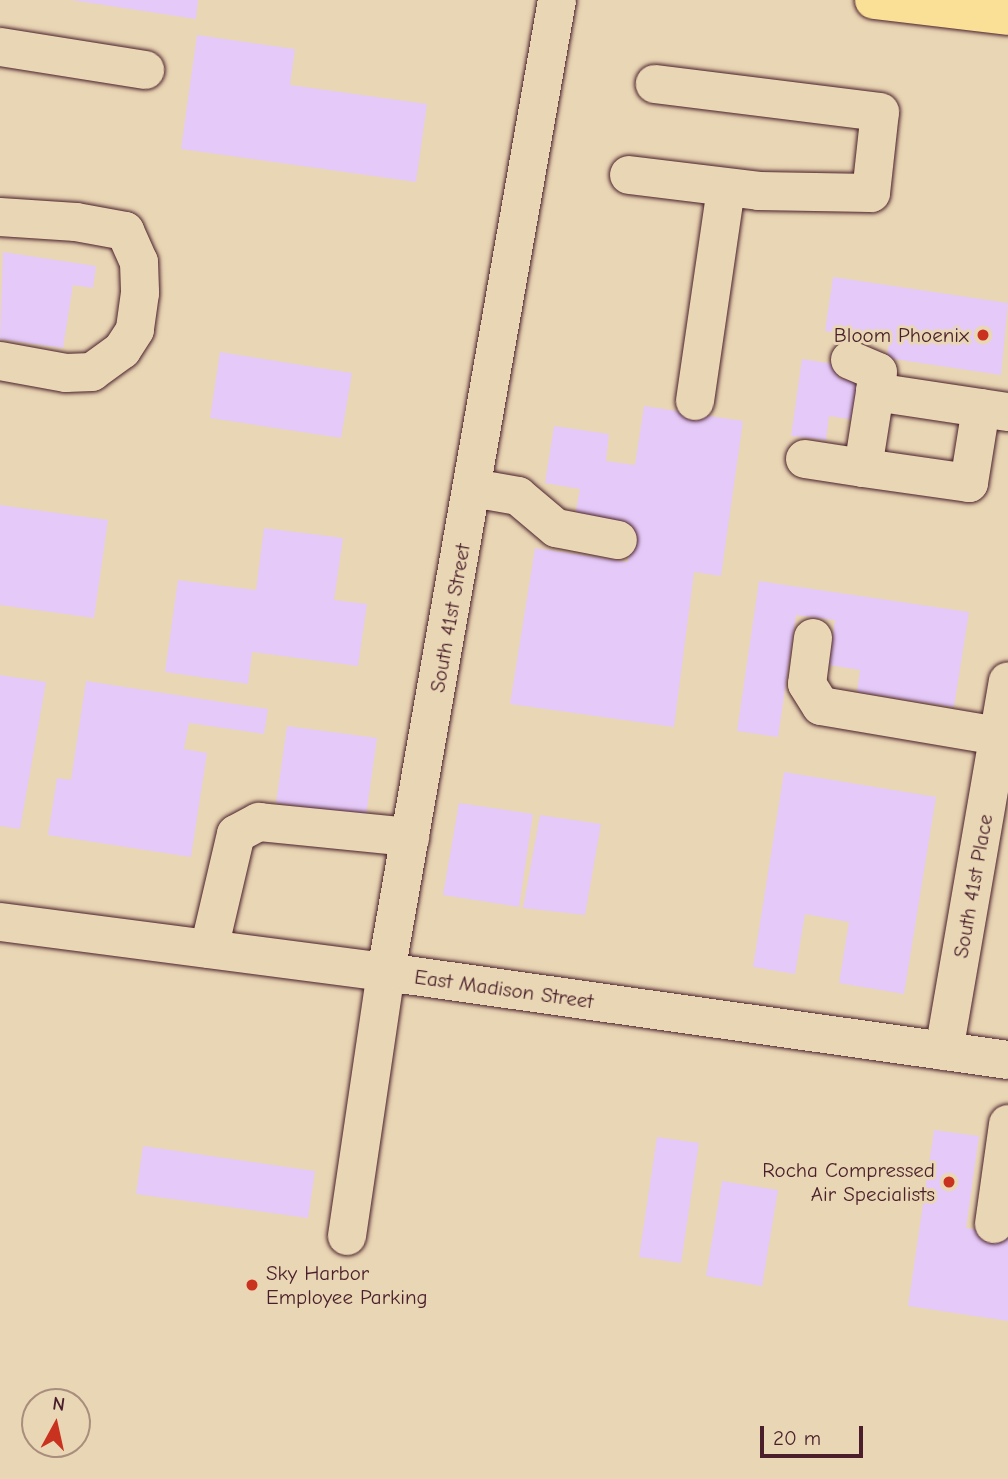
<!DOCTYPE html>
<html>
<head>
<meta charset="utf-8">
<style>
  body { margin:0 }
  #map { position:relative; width:1008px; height:1479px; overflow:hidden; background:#e9d6b4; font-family:"Comic Neue",sans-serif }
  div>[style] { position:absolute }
  .building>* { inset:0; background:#e5caf9 }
  .roads { filter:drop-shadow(0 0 2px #4a1f2b) drop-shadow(0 0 2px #4a1f2b) }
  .minor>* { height:38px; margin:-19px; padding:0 19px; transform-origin:19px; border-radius:19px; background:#e9d6b4 }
  .major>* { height:38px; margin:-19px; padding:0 19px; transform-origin:19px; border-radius:19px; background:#fadf96 }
  .dots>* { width:19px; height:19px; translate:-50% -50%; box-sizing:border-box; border:4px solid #e9d6b4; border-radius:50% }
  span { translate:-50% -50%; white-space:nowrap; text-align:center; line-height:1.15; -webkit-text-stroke:6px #e9d6b4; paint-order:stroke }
  .poi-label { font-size:21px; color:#4a1f2b }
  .right { translate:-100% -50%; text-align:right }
  .left { translate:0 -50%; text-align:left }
  .street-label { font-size:21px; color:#4a1f2b }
  .north { position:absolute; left:21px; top:1388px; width:70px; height:70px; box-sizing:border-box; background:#e9d6b4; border:2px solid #a98d7d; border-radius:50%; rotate:8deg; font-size:19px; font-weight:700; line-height:28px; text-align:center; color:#4a1f2b }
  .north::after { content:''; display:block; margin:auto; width:24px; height:32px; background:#c8321e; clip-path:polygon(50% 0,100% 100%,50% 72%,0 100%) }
  .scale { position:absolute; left:760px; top:1426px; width:103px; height:32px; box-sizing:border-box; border:4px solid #4a1f2b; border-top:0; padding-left:9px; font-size:21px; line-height:24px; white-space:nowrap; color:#4a1f2b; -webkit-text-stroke:5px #e9d6b4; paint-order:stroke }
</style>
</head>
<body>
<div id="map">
  <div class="building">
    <div style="clip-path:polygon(71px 0,198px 0,196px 19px)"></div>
    <div style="clip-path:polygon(197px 35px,295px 49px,290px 85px,427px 104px,416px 182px,181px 149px)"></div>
    <div style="clip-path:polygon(3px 252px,96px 266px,93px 288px,73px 285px,63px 348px,0 339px)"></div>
    <div style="clip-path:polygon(833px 277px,1008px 303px,1001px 375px,887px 358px,889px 340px,825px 331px)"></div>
    <div style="clip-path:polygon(220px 352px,352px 373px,341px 438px,210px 418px)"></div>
    <div style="clip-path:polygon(802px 359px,840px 365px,838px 378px,861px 382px,856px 420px,829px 416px,826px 440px,791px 436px)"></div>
    <div style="clip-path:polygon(644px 406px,743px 421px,721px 576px,694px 572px,674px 727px,510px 704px,535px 548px,628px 562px,632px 526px,575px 516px,580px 489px,545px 483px,554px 426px,609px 434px,606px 461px,635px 465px)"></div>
    <div style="clip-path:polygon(0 505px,108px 520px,94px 618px,0 605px)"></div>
    <div style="clip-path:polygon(264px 528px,343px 538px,334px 600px,367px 604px,358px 666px,252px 652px,248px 684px,165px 672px,178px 580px,256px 590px)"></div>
    <div style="clip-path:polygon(759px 581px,969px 612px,954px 707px,857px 692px,860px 670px,829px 665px,835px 620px,796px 615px,778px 737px,737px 731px)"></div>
    <div style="clip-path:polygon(0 675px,46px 682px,20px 829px,0 826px)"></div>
    <div style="clip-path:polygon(86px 681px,268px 709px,264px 734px,189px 723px,184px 749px,207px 753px,191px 857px,48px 835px,57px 778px,71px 780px)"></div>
    <div style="clip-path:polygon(287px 726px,377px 738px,366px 816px,276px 803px)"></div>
    <div style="clip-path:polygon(784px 772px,936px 797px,904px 994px,839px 983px,849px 922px,805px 914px,795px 974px,753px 967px)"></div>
    <div style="clip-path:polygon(459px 803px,533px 814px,519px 907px,443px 895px)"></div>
    <div style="clip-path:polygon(540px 815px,601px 824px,585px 915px,523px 908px)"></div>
    <div style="clip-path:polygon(934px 1130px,979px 1136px,966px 1228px,1008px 1234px,1008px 1321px,908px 1306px)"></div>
    <div style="clip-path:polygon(657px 1137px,699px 1143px,681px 1263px,639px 1257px)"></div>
    <div style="clip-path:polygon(143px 1146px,315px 1171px,308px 1218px,136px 1194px)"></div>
    <div style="clip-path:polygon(722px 1181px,778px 1190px,762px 1286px,706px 1276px)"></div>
  </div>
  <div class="roads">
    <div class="minor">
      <div style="left:0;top:47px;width:147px;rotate:9deg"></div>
      <div style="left:629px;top:175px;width:131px;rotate:7deg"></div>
      <div style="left:759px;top:191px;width:112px;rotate:1deg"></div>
      <div style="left:871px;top:193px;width:81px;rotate:-83.7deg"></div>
      <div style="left:880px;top:112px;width:227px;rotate:-172.9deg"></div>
      <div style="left:0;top:217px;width:76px;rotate:3.8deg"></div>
      <div style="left:76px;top:222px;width:50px;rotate:10.4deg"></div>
      <div style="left:125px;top:231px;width:34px;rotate:66deg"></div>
      <div style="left:139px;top:262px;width:31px;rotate:88deg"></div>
      <div style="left:140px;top:293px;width:37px;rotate:98deg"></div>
      <div style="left:135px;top:330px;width:24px;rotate:123deg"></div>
      <div style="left:122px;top:350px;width:37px;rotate:144deg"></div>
      <div style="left:92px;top:372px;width:26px;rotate:178deg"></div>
      <div style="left:66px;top:373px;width:67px;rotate:-169.7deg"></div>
      <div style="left:850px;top:360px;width:30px;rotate:23deg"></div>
      <div style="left:878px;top:372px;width:20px;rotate:99deg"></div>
      <div style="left:695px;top:401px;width:215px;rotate:-81.7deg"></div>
      <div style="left:981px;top:408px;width:76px;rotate:99.1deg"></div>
      <div style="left:969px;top:483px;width:107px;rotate:-171.9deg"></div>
      <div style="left:863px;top:468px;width:77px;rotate:-81deg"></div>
      <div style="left:875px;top:392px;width:134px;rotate:8.6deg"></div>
      <div style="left:805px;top:459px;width:59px;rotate:8.8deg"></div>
      <div style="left:473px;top:488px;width:46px;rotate:10.1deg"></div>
      <div style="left:518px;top:496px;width:50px;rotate:40.1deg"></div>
      <div style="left:556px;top:528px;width:63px;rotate:11deg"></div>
      <div style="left:813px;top:638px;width:46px;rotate:97.4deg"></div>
      <div style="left:807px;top:684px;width:26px;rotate:58deg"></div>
      <div style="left:821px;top:706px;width:181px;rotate:9.6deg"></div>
      <div style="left:0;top:922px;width:389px;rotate:7.4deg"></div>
      <div style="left:386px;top:972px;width:628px;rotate:8.05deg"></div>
      <div style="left:209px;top:949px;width:118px;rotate:-76.8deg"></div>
      <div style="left:236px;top:834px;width:26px;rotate:-28deg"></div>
      <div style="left:259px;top:822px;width:152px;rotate:5.7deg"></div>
      <div style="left:944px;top:1051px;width:375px;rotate:-80.2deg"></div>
      <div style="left:994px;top:1224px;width:101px;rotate:-82deg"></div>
      <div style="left:347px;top:1236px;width:267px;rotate:-81.6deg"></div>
      <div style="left:386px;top:972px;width:987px;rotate:-80.02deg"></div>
    </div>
    <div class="major">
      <div style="left:874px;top:0;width:135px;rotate:6.8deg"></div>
    </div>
  </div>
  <div class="dots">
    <div style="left:983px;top:335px;background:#c8321e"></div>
    <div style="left:949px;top:1182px;background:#c8321e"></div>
    <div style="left:252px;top:1285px;background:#c8321e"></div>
  </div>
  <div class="poi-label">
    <span class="right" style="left:969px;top:335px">Bloom Phoenix</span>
    <span class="right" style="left:935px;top:1182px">Rocha Compressed<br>Air Specialists</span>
    <span class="left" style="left:266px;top:1285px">Sky Harbor<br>Employee Parking</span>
  </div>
  <div class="street-label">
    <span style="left:450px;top:618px;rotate:-80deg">South 41st Street</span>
    <span style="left:973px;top:886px;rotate:-80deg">South 41st Place</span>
    <span style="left:504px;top:989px;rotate:8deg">East Madison Street</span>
  </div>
  <div class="north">N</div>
  <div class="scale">20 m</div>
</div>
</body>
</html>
